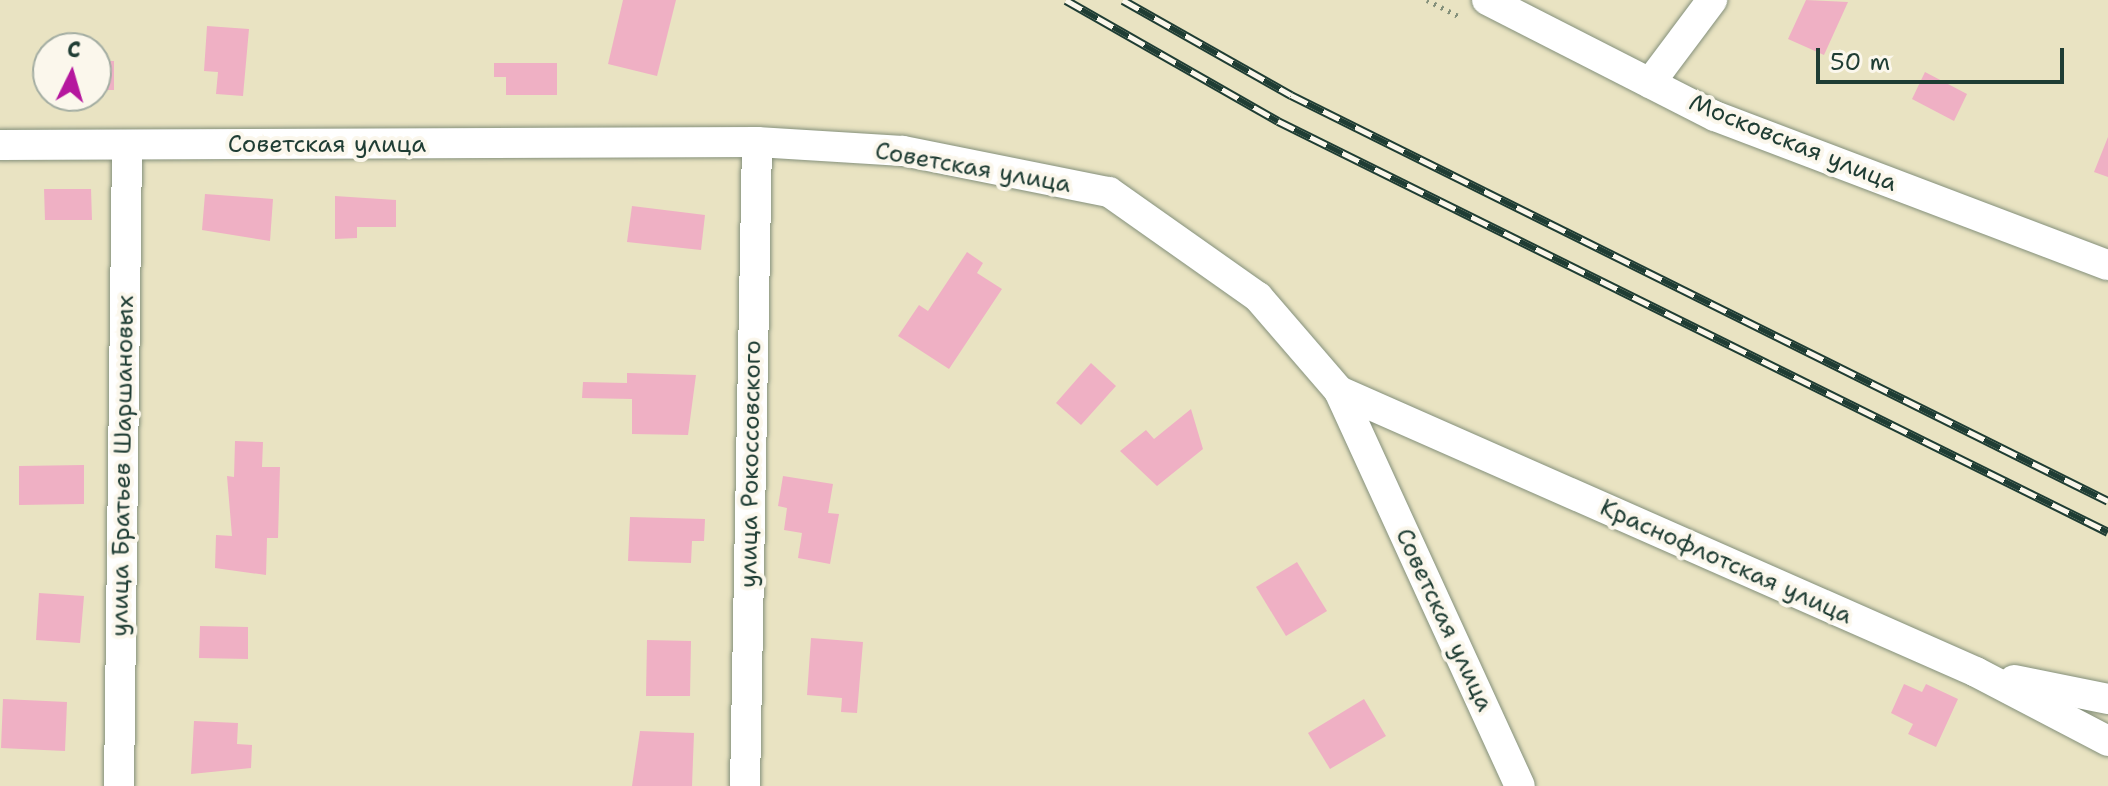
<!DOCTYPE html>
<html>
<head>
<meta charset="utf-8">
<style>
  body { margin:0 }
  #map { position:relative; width:2108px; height:786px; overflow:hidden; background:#e9e3c2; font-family:"Shantell Sans",sans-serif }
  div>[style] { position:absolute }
  .building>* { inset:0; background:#efb0c4 }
  .path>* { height:5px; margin-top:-2.5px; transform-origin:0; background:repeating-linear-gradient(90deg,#84907b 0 2px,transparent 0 8px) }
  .roads { filter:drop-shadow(0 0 2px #84907b) drop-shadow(0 0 2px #84907b) }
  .minor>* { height:30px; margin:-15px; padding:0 15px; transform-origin:15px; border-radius:15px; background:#fff }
  .rail>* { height:9px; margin-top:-4.5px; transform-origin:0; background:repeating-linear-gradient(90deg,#fbf7ec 0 18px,#1f3d34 0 36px); box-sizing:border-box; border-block:2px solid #1f3d34 }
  span { translate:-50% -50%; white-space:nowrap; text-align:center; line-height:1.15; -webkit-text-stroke:8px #fbf7ec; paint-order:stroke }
  .street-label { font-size:24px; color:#1f3d34 }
  .north { position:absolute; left:32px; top:32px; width:80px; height:80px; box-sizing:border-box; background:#fbf7ec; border:2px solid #a3ada2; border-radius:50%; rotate:5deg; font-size:22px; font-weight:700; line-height:32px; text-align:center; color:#1f3d34 }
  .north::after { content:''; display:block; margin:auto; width:28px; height:36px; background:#b5179e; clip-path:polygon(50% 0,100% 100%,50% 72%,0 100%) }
  .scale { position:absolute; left:1816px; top:48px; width:248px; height:36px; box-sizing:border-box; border:4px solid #1f3d34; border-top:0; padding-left:10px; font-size:24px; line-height:28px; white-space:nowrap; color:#1f3d34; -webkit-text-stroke:6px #fbf7ec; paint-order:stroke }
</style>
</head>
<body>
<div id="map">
  <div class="building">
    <div style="clip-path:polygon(623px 0,676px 0,657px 76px,608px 64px)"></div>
    <div style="clip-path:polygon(1806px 0,1848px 2px,1824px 55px,1788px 39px)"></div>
    <div style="clip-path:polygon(207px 26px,249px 29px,243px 96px,216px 94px,218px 72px,204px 71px)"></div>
    <div style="clip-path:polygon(96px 61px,114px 61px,114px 90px,96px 90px)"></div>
    <div style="clip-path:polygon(494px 63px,557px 63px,557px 95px,506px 95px,506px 77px,494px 77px)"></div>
    <div style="clip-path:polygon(1925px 72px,1967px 94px,1954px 121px,1912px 99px)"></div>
    <div style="clip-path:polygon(2108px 137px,2108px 177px,2094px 172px)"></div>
    <div style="clip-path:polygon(44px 189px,91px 189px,92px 220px,45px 220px)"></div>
    <div style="clip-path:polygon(205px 194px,273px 199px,270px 241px,202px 230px)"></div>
    <div style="clip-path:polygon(335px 196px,396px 200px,396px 227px,357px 227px,357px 238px,335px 239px)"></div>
    <div style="clip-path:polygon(632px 206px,705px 215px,701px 250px,627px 242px)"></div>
    <div style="clip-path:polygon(967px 252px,983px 263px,977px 273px,1002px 289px,949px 369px,898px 336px,919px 305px,928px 311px)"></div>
    <div style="clip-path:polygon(1091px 363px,1116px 386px,1081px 425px,1056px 403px)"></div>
    <div style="clip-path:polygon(627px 373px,696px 375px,688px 435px,632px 434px,632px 399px,582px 398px,583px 382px,627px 383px)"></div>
    <div style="clip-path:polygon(1191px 409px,1203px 449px,1157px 486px,1120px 451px,1146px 430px,1154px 439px)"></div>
    <div style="clip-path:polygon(235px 441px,263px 442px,262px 467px,280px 467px,278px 538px,267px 538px,266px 575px,215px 568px,216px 535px,232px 536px,227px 476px,234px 477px)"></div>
    <div style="clip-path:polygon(84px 465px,84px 504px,19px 505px,19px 466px)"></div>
    <div style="clip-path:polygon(783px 476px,833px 484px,828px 513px,839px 514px,830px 564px,798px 558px,802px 533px,784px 530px,787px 508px,778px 506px)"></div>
    <div style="clip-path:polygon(630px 517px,705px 519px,704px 541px,692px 541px,691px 563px,628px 561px)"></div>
    <div style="clip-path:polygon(1297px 562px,1327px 611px,1286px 636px,1256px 587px)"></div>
    <div style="clip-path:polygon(39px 593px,84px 596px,80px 643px,36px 640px)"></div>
    <div style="clip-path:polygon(200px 626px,248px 627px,248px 659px,199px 658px)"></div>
    <div style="clip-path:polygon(811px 638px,863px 642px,857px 713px,841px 712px,842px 698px,807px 695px)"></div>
    <div style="clip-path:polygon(647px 640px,691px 641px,690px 696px,646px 696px)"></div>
    <div style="clip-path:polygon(1904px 684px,1922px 692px,1926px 684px,1958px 699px,1936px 747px,1908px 734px,1913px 724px,1891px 713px)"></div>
    <div style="clip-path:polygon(3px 699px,67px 702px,65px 751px,1px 748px)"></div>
    <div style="clip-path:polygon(1364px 699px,1386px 736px,1330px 769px,1308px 733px)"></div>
    <div style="clip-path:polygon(194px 721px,238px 723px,237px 744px,252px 745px,251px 768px,191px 774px)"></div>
    <div style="clip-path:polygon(640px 731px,694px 733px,692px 786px,632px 786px)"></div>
  </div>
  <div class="path">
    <div style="left:1427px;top:0;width:39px;rotate:27deg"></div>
  </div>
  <div class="roads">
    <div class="minor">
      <div style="left:1487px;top:0;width:256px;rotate:27deg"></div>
      <div style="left:1715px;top:116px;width:420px;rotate:20.8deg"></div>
      <div style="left:1650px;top:83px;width:104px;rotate:-53.2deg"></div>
      <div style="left:0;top:145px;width:757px;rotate:-0.23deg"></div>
      <div style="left:757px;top:142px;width:146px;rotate:3.5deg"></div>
      <div style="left:903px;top:151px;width:210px;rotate:11.3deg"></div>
      <div style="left:1109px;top:192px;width:182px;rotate:35.2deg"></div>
      <div style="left:1258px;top:297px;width:124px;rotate:49.2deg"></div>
      <div style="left:1339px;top:391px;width:434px;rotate:65.4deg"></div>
      <div style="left:1339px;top:391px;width:696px;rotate:23.8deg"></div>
      <div style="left:1976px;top:672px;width:149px;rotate:27.6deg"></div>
      <div style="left:2014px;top:680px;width:96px;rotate:11.4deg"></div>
      <div style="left:119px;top:786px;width:640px;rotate:-89.28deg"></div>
      <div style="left:745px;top:786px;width:644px;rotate:-88.93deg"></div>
    </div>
  </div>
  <div class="rail">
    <div style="left:1066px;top:0;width:244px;rotate:29.7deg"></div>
    <div style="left:1278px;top:121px;width:926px;rotate:26.34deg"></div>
    <div style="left:1123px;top:0;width:193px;rotate:29.5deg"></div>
    <div style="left:1291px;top:95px;width:912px;rotate:26.42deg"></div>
  </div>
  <div class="street-label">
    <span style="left:1793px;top:143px;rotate:22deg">Московская улица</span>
    <span style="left:327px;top:145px">Советская улица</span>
    <span style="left:973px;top:168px;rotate:10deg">Советская улица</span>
    <span style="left:751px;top:464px;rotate:-89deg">улица Рокоссовского</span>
    <span style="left:123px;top:466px;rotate:-89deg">улица Братьев Шаршановых</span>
    <span style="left:1726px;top:562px;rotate:24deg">Краснофлотская улица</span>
    <span style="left:1444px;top:620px;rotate:65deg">Советская улица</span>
  </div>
  <div class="north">С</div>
  <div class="scale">50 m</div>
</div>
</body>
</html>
